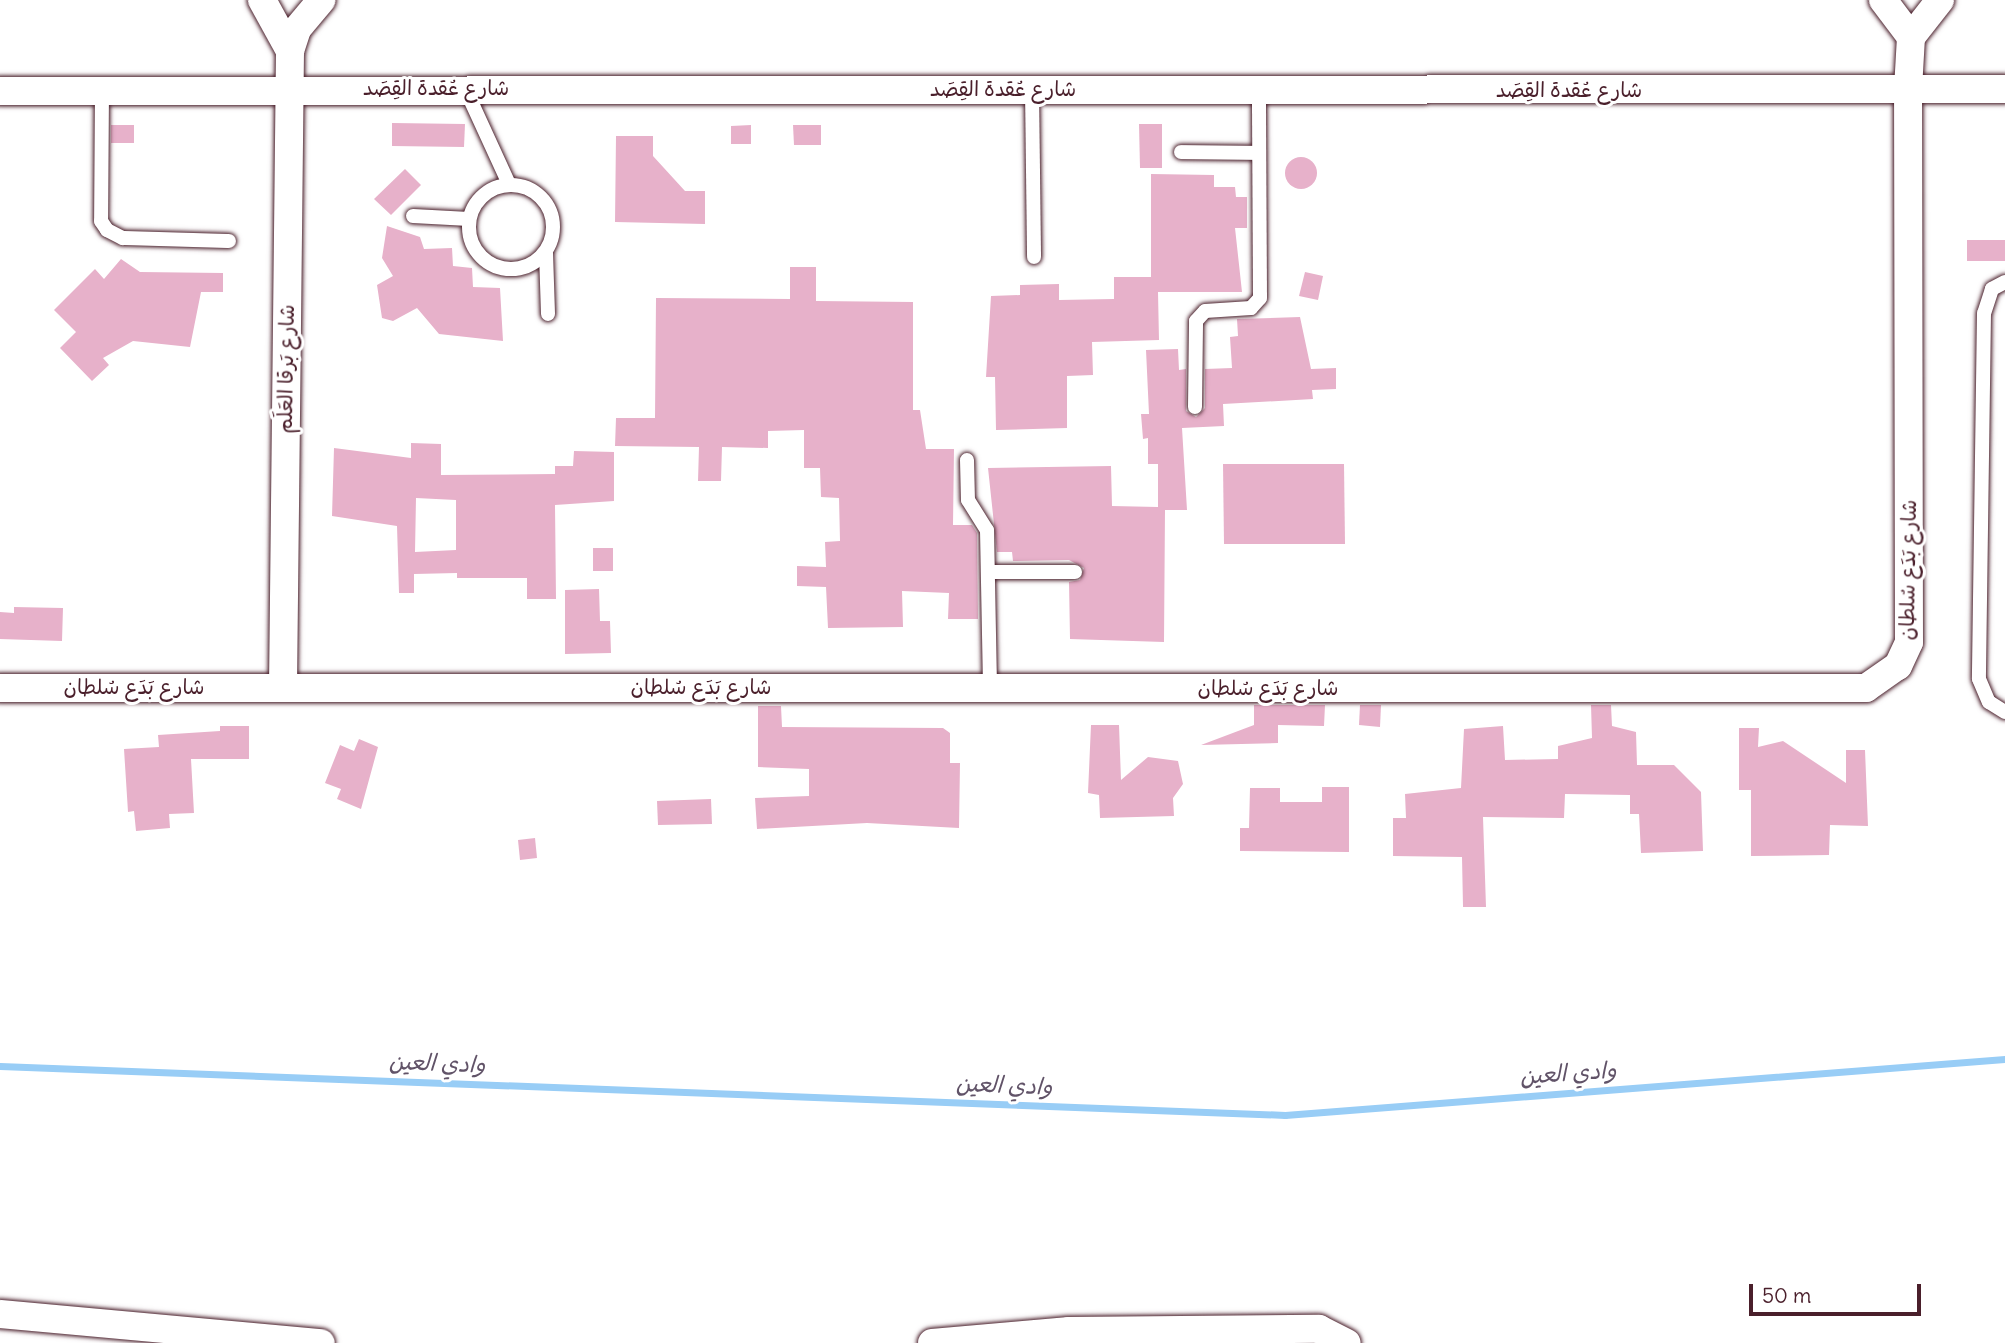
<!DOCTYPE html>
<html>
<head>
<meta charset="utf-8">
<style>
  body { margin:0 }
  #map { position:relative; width:2005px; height:1343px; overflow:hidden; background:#fff; font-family:Delius,"Playpen Sans Arabic",sans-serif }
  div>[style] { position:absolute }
  .stream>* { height:7px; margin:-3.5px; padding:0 3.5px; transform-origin:3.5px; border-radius:3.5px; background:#98cdf6 }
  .building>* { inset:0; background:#e7b1ca }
  .round { border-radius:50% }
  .roads { filter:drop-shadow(0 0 2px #4a1f2b) drop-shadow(0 0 2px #4a1f2b) }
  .lane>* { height:14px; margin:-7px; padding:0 7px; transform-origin:7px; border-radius:7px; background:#fff }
  .lane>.ring { margin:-7px; padding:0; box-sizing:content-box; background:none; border:14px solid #fff; border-radius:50% }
  .street>* { height:28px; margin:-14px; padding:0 14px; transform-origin:14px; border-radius:14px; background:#fff }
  span { translate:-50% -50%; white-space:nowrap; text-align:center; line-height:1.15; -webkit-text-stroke:6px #fff; paint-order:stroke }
  .street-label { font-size:21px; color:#4a1f2b }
  .water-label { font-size:23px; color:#615368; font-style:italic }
  .scale { position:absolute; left:1749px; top:1284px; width:172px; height:32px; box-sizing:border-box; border:4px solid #4a1f2b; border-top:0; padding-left:9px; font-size:21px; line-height:24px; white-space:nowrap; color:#4a1f2b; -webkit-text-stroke:5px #fff; paint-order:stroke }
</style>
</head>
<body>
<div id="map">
  <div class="stream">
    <div style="left:0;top:1066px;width:1286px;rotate:2.18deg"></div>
    <div style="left:1285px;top:1115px;width:722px;rotate:-4.45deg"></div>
  </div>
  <div class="building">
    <div style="clip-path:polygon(392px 123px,465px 124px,464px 147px,392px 146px)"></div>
    <div style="clip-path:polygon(1139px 124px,1162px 124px,1162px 168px,1140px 168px)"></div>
    <div style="clip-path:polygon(111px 125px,134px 125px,134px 143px,111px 143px)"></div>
    <div style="clip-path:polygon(751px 125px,751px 144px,731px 144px,731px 126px)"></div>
    <div style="clip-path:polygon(793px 125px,821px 125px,821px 145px,794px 145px)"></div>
    <div style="clip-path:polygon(616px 136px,653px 136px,653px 156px,685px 191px,705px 191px,705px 224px,615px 222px)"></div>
    <div class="round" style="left:1285px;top:157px;width:32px;height:32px"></div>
    <div style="clip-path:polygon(405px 169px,421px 185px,391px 215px,374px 199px)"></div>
    <div style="clip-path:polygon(1151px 174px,1214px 175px,1214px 187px,1235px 187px,1236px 197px,1247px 197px,1247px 228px,1235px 228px,1242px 292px,1158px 292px,1159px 340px,1092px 342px,1093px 375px,1067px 376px,1067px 428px,996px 430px,995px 377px,986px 377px,991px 296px,1020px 295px,1020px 285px,1059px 284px,1059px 300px,1114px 299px,1114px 277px,1151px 277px)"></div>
    <div style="clip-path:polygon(387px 226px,420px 237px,424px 249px,452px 248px,453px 266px,472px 268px,473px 287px,500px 288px,503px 341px,439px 334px,417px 308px,393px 321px,382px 318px,377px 285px,393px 276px,382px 258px)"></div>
    <div style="clip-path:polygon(1967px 240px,2005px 240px,2005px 261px,1967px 261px)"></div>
    <div style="clip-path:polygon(121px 259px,140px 272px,223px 273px,223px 292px,201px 292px,190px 347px,133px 341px,103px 358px,109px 365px,92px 381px,60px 348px,76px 332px,54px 310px,95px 269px,104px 279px)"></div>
    <div style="clip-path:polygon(790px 267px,816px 267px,816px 301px,913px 302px,913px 410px,920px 410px,926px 449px,954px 449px,953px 525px,972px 525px,977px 533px,978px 619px,948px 619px,949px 593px,902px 591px,903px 627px,828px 628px,826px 587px,797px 586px,797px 566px,826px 567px,825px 542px,840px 541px,839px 498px,821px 497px,820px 468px,804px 468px,804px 430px,768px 431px,768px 448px,722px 447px,721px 481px,698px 481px,699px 447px,615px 446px,616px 418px,655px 418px,656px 298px,790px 299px)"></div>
    <div style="clip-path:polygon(1305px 272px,1323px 276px,1318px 300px,1299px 296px)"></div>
    <div style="clip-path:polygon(1300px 317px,1311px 369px,1336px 368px,1336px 389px,1312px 390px,1313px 399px,1223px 404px,1224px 426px,1182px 428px,1187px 510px,1165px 510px,1164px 642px,1070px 639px,1069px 582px,1080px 580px,1084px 568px,1069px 560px,1013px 561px,1012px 552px,997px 552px,988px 468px,1111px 466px,1112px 506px,1158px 507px,1158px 464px,1148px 464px,1148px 438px,1143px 439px,1141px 414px,1149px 414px,1146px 350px,1178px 349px,1179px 370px,1186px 369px,1186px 411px,1196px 417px,1205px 408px,1205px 369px,1232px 368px,1230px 337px,1238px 336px,1237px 319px)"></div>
    <div style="clip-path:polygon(evenodd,411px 443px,441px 444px,441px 475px,555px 474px,555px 466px,573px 466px,574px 451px,614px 452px,614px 501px,555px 505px,556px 599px,527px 599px,527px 578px,457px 578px,457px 573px,414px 574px,414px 593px,399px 593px,397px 526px,332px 516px,334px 448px,411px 458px,411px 443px,416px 498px,456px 500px,456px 550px,415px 552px,416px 498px)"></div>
    <div style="clip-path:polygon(1223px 464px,1344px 464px,1345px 544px,1224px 544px)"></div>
    <div style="clip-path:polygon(593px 548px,613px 548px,613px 571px,593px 571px)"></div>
    <div style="clip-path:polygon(599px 589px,600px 621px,610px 621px,611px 653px,565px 654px,565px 590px)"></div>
    <div style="clip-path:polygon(14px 607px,63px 608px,62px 641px,0 639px,0 612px,14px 613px)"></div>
    <div style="clip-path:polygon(1254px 705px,1325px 705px,1324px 726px,1278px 725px,1278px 743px,1201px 745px,1254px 725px)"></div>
    <div style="clip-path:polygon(1360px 705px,1381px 705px,1380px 727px,1359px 725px)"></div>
    <div style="clip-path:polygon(1591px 705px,1611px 705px,1612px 726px,1636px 732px,1637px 765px,1674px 765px,1701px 792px,1703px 851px,1641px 853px,1639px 814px,1630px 814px,1630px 795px,1565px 794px,1564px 818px,1483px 817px,1486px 907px,1463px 907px,1462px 857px,1393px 856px,1393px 818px,1406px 818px,1405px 794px,1461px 788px,1464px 729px,1503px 726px,1505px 760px,1558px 759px,1558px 746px,1592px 738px)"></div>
    <div style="clip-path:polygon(758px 706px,781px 706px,782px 727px,943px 728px,950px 733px,950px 763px,960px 763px,959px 828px,867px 823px,757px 829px,755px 798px,809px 796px,809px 769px,758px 767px)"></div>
    <div style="clip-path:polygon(1091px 725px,1119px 725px,1121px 780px,1148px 757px,1178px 761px,1183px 784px,1173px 798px,1174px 816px,1100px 818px,1099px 795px,1088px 793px)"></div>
    <div style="clip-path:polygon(220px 726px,249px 726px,249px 759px,191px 759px,194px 813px,169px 814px,170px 828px,136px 831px,134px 811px,128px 812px,124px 749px,159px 747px,158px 735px,220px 731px)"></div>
    <div style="clip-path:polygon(1739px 728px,1759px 728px,1758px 747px,1783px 741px,1846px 783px,1846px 750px,1865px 750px,1868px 826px,1830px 825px,1829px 855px,1751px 856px,1751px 790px,1739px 790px)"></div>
    <div style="clip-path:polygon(359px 739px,378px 747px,361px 809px,337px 799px,341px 789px,325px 783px,340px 745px,354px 751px)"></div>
    <div style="clip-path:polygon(1322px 787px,1349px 787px,1349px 852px,1240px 851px,1240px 828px,1249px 828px,1250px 788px,1280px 788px,1280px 802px,1322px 802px)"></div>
    <div style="clip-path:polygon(711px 799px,712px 824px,658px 825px,657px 801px)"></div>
    <div style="clip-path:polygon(535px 838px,537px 858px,520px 860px,518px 840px)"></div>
  </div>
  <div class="roads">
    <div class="lane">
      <div style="left:465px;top:88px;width:106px;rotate:65.4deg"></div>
      <div style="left:1032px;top:89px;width:168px;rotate:89.3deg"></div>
      <div style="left:102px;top:90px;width:131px;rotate:90.4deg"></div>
      <div style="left:101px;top:221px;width:11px;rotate:56deg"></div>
      <div style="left:107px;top:230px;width:18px;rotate:27deg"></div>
      <div style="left:123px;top:238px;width:106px;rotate:1.6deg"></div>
      <div style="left:1181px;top:152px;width:78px;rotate:0.7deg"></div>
      <div class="ring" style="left:469px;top:185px;width:70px;height:70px"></div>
      <div style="left:413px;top:216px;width:56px;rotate:3.1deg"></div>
      <div style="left:546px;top:253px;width:61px;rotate:88.1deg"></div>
      <div style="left:2005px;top:282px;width:15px;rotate:152deg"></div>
      <div style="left:1992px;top:289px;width:25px;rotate:108deg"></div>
      <div style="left:1984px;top:313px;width:366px;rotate:90.8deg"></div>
      <div style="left:1979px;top:679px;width:25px;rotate:67deg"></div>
      <div style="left:1989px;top:702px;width:19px;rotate:32deg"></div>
      <div style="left:1195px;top:407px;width:86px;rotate:-89.3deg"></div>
      <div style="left:1196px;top:321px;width:13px;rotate:-48deg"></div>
      <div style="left:1205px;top:311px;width:46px;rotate:-3.7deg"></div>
      <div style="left:1251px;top:308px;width:13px;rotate:-48deg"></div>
      <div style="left:1260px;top:298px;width:207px;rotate:-90.3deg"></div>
      <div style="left:967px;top:460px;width:40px;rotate:88.6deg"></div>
      <div style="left:968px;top:500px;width:36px;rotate:58deg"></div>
      <div style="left:987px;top:530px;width:158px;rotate:88.9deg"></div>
      <div style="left:991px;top:572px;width:84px"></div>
    </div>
    <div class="street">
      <div style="left:262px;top:0;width:58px;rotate:61.2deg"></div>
      <div style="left:290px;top:51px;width:635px;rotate:90.63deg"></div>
      <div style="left:1883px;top:0;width:46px;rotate:52.9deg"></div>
      <div style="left:290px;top:51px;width:23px;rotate:-72deg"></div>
      <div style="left:297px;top:29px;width:38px;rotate:-50deg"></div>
      <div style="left:0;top:91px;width:2005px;rotate:-0.06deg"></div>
      <div style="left:0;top:688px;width:1866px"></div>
      <div style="left:1866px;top:688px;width:39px;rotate:-35deg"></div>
      <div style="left:1898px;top:666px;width:26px;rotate:-65deg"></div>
      <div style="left:1909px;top:642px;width:553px;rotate:-90.1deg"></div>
      <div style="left:1908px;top:89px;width:52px;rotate:-86.7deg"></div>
      <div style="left:1911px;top:37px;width:47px;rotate:-51.9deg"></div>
      <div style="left:0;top:1314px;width:322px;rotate:5.2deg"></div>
      <div style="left:932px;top:1343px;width:138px;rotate:-5deg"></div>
      <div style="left:1069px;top:1331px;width:250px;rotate:-0.5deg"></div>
      <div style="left:1319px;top:1329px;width:31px;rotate:27deg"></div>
    </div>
  </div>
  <div class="street-label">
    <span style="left:436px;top:88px">شارع عُقدة القِصَد</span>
    <span style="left:1003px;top:89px">شارع عُقدة القِصَد</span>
    <span style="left:1569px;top:90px">شارع عُقدة القِصَد</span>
    <span style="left:286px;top:369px;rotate:-89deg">شارع بَرقا العَلَم</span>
    <span style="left:1908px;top:570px;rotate:-89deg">شارع بَدَع سُلطان</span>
    <span style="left:134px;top:687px">شارع بَدَع سُلطان</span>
    <span style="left:701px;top:687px">شارع بَدَع سُلطان</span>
    <span style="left:1268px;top:688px">شارع بَدَع سُلطان</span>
  </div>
  <div class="water-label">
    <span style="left:437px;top:1063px;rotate:2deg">وادي العين</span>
    <span style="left:1568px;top:1073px;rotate:-4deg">وادي العين</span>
    <span style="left:1004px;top:1085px;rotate:2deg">وادي العين</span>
  </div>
  <div class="scale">50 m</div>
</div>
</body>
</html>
